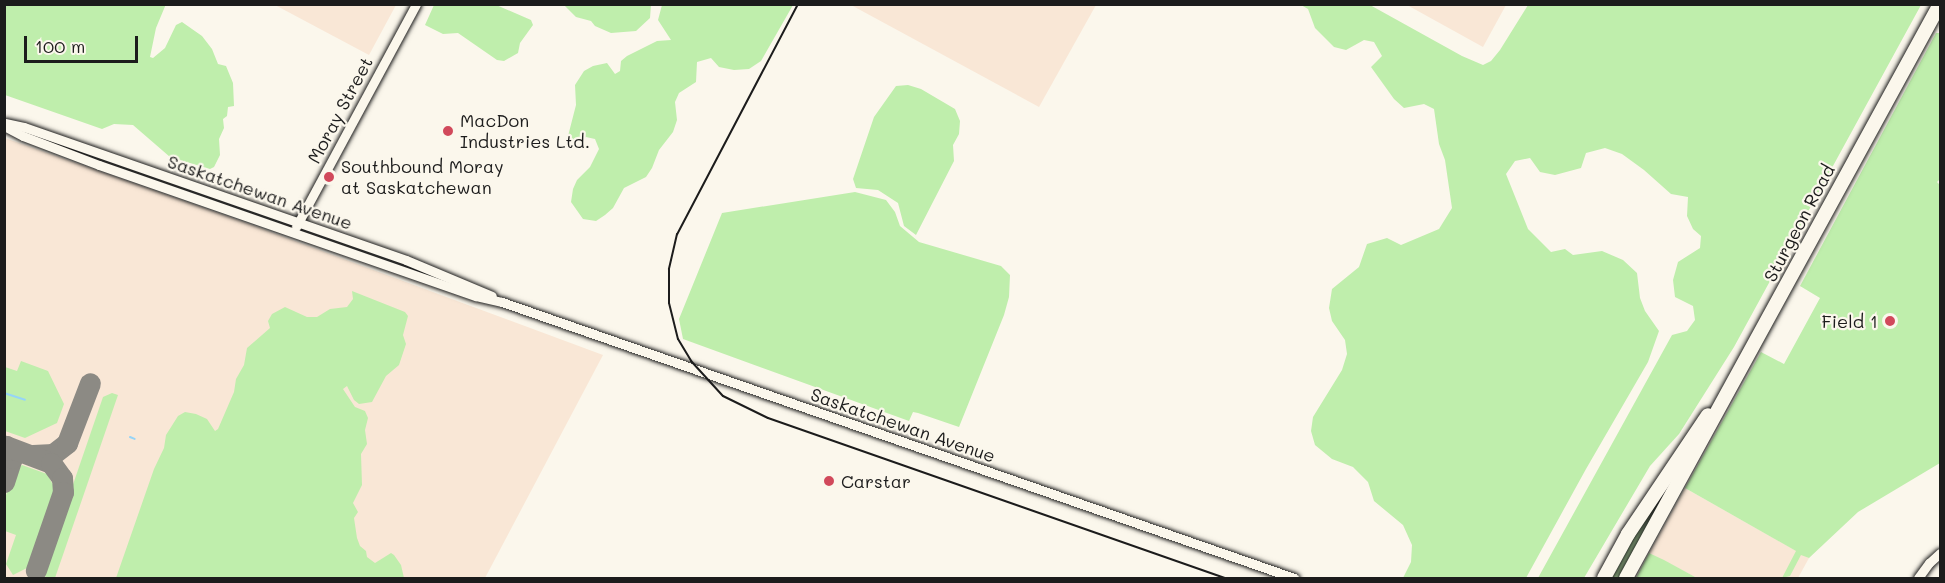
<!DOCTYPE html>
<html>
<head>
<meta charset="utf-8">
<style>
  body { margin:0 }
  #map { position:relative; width:1945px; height:583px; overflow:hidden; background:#fbf7ec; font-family:Mali,sans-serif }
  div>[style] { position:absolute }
  .built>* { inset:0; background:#f9e7d6 }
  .green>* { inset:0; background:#bfeeac }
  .stream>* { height:2px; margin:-1px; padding:0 1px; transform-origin:1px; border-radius:1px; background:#96d4f7 }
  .taxiway>* { height:21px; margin:-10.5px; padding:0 10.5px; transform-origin:10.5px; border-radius:10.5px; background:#8c8a84 }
  .roads { filter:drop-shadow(0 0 2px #1c1c1c) drop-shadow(0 0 2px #1c1c1c) }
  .street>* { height:9px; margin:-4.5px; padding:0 4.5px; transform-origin:4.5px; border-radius:4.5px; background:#fbf7ec }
  .secondary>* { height:14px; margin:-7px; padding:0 7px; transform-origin:7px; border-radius:7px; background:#fbf7ec }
  .rail>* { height:2px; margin:-1px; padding:0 1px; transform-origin:1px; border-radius:1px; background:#1c1c1c }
  .dots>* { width:16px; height:16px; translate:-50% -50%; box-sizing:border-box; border:3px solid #fbf7ec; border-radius:50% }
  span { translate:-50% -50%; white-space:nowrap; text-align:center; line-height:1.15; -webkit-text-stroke:4.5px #fbf7ec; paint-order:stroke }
  .street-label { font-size:18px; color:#1c1c1c }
  .poi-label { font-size:18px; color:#1c1c1c }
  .left { translate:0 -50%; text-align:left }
  .right { translate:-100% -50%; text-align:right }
  .frame { position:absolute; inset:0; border:6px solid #1c1c1c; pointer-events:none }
  .scale { position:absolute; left:24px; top:36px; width:114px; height:27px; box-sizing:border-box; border:3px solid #1c1c1c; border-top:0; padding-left:8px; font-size:18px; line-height:21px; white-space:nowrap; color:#1c1c1c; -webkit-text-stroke:4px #fbf7ec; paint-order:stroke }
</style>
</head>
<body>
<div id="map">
  <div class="built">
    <div style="clip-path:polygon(275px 5px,396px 5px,369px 55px)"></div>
    <div style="clip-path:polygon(851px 5px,1096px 5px,1039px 107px)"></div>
    <div style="clip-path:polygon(1407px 5px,1506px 5px,1483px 47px)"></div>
    <div style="clip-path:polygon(5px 138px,241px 221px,603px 355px,485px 578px,5px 578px)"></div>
    <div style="clip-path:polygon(1685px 488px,1809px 558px,1798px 578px,1697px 578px,1649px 553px)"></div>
  </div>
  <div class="green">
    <div style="clip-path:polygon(166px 4px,156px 28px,150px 57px,153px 58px,165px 48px,176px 25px,182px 22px,202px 36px,212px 49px,218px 64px,226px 66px,233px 83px,234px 106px,228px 107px,227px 116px,223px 119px,224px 128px,219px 139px,220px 155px,214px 167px,210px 169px,170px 157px,133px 125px,114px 124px,102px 129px,5px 95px,5px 5px)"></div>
    <div style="clip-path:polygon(494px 4px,531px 20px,533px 25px,520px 43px,518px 53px,504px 61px,497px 60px,458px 33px,443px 34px,425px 25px,434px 5px)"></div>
    <div style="clip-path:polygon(564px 5px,651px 5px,650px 18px,636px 31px,611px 33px,595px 26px,591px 21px,576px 17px)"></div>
    <div style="clip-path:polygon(662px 5px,793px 5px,761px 61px,749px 69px,734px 70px,719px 67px,711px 58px,697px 62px,696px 82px,679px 93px,675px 102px,677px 120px,673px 132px,659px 150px,652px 168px,646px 177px,624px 188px,613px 208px,605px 215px,596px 221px,583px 219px,571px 202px,573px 189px,577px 180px,590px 167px,599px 149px,595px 139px,586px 137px,573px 145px,567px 140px,576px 105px,575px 85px,584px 71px,593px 66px,607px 63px,615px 74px,620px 71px,621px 61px,627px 56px,657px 41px,671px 40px,658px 20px)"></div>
    <div style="clip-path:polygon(1301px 5px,1370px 5px,1462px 56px,1483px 65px,1491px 61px,1500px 50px,1528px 5px,1921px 5px,1734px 347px,1679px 434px,1650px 466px,1584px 578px,1538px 578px,1672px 335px,1687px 331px,1695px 320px,1693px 306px,1675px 297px,1673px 280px,1678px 262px,1700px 248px,1701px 236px,1693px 229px,1687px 216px,1688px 197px,1671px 194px,1644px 170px,1622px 154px,1605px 148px,1586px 153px,1581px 168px,1555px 175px,1540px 172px,1530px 158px,1515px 161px,1506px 174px,1528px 229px,1551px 252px,1565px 249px,1573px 255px,1602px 251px,1623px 260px,1637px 273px,1640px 298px,1645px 311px,1659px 331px,1648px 362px,1586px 469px,1526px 578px,1403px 578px,1411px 562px,1412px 545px,1403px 525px,1374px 501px,1368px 482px,1353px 467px,1332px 459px,1315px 445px,1311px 431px,1313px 417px,1342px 370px,1347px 354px,1345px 340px,1332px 321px,1329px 308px,1332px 289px,1359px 267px,1367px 244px,1387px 238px,1401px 245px,1439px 229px,1452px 208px,1445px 160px,1439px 144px,1434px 109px,1424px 104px,1404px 108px,1394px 99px,1371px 67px,1382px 56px,1374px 42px,1364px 40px,1346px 50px,1334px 47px,1315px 28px,1308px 9px)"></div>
    <div style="clip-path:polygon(1936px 33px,1940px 33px,1940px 179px,1937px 182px,1940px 185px,1940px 463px,1858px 512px,1809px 558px,1801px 555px,1790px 576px,1782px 578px,1796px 551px,1685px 488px,1761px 352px,1784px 364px,1820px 298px,1800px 286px)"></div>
    <div style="clip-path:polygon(908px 85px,921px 89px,955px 109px,960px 121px,959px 134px,953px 145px,954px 161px,916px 235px,904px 226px,898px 203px,878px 190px,856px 188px,853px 179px,874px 117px,896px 86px)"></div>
    <div style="clip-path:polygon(855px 192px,886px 200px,895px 212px,900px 226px,919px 242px,1001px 266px,1010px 275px,1009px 297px,1004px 315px,959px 427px,918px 413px,913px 412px,909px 421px,683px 339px,679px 319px,722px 213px)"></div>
    <div style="clip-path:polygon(352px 291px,405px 312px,408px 316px,403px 335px,406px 344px,399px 365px,386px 376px,372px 402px,359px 404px,354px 400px,347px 386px,343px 389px,355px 407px,365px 411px,368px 418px,365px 430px,367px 444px,361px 454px,362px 485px,353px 503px,358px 512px,354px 518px,357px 538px,360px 546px,366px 551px,367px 557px,375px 563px,391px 553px,394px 555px,401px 565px,404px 578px,116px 578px,154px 469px,164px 448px,166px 435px,178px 416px,185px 412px,196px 414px,207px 419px,215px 431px,218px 429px,234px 392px,236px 379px,244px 365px,247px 348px,270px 328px,268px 321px,272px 314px,285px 307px,307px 317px,317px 317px,330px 309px,347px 307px,353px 299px)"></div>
    <div style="clip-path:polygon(21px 361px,48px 371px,64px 404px,57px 423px,25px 438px,5px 431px,5px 367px,17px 371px)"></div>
    <div style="clip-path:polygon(112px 393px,118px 395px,55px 578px,46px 578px,43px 572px,103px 397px)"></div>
    <div style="clip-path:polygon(22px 465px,47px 474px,56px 490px,29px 567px,13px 575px,6px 564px,16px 535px,5px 531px,5px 498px,15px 469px)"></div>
    <div style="clip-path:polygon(1657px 500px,1661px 502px,1622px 578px,1609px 578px)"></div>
    <div style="clip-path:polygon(1649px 553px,1664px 560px,1697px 578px,1636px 578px)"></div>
  </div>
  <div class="stream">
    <div style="left:4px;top:393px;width:22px;rotate:18deg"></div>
    <div style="left:130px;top:437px;width:5px;rotate:22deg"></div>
  </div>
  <div class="taxiway">
    <div style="left:33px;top:455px;width:20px;rotate:-3deg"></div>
    <div style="left:53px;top:454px;width:18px;rotate:-38deg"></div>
    <div style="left:67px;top:443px;width:64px;rotate:-69deg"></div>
    <div style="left:4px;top:482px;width:25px;rotate:-72deg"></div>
    <div style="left:12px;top:458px;width:8px;rotate:-104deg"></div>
    <div style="left:10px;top:450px;width:6px;rotate:-135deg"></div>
    <div style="left:6px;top:446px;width:48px;rotate:20.7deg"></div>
    <div style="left:51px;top:463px;width:19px;rotate:54deg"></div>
    <div style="left:62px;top:478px;width:14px;rotate:86deg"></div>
    <div style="left:63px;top:492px;width:83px;rotate:109.1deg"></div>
  </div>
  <div class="roads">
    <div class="street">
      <div style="left:5px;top:123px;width:19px;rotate:12deg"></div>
      <div style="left:24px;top:127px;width:404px;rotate:19.2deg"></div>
      <div style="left:406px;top:260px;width:93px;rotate:22.7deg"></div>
      <div style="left:4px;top:126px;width:21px;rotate:28deg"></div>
      <div style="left:23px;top:136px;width:81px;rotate:20.9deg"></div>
      <div style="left:99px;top:165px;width:399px;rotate:19.2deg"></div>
      <div style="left:476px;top:296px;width:27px;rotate:13deg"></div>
      <div style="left:502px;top:302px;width:839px;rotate:19.21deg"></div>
      <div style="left:296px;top:227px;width:253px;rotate:-61.7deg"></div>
      <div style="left:1918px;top:578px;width:19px;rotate:-54deg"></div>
      <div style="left:1929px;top:563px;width:15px;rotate:-42deg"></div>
    </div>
    <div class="secondary">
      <div style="left:1604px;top:578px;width:50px;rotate:-61.4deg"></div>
      <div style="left:1628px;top:534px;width:143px;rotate:-56.1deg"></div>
      <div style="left:1626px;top:578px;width:654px;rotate:-61.32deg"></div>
    </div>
  </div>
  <div class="rail">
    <div style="left:798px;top:4px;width:260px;rotate:117.7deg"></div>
    <div style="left:677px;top:234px;width:36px;rotate:103deg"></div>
    <div style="left:669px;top:269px;width:34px;rotate:90deg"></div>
    <div style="left:669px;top:303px;width:37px;rotate:76deg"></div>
    <div style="left:678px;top:339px;width:26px;rotate:59deg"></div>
    <div style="left:691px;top:361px;width:47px;rotate:47.6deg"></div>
    <div style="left:723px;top:396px;width:50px;rotate:26.1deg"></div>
    <div style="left:768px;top:418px;width:484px;rotate:19.3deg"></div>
  </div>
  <div class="dots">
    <div style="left:448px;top:131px;background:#d1495b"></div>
    <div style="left:329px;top:177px;background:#d1495b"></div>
    <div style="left:1890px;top:321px;background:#d1495b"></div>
    <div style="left:829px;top:481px;background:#d1495b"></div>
  </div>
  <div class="street-label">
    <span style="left:340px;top:110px;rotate:-62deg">Moray Street</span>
    <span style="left:260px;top:192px;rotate:19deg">Saskatchewan Avenue</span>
    <span style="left:1799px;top:223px;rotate:-62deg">Sturgeon Road</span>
    <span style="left:903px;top:425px;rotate:19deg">Saskatchewan Avenue</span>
  </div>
  <div class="poi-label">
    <span class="left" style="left:460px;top:131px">MacDon<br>Industries Ltd.</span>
    <span class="left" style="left:341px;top:177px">Southbound Moray<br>at Saskatchewan</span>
    <span class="right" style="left:1878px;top:321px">Field 1</span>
    <span class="left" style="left:841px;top:481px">Carstar</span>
  </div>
  <div class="frame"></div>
  <div class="scale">100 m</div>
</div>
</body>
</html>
